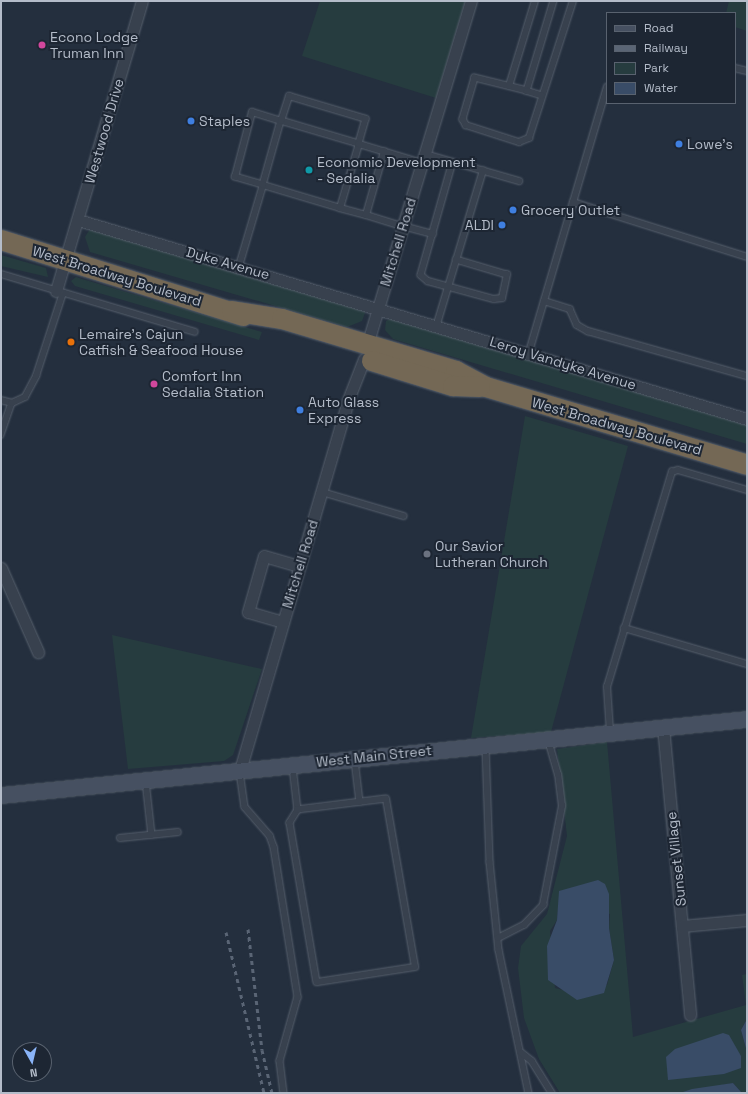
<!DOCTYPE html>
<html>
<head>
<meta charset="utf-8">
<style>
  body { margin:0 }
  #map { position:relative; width:748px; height:1094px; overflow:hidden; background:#242f3e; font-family:"Space Grotesk",sans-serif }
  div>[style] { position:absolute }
  .green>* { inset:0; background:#263c3f }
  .water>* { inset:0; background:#394c67 }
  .roads { filter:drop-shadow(0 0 1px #565f6c) drop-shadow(0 0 1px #565f6c) }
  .lane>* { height:5.5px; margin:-2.75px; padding:0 2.75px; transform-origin:2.75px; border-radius:2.75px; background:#38414e }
  .street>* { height:11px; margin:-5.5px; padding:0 5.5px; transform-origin:5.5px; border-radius:5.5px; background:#38414e }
  .secondary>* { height:15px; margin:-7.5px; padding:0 7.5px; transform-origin:7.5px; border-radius:7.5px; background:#465061 }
  .highway>* { height:20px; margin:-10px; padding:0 10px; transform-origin:10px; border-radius:10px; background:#746855 }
  .rail>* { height:3px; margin-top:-1.5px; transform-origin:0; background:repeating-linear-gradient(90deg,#5a6575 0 4px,transparent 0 8px) }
  .dots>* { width:11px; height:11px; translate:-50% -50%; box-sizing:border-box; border:2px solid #1d2633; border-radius:50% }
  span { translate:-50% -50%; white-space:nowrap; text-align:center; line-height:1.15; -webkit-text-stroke:4px #1d2633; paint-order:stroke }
  .poi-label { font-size:14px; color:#b4bcc9 }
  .left { translate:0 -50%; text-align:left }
  .right { translate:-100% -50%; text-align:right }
  .street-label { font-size:14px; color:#b4bcc9 }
  .frame { position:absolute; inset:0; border:2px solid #b4bcc9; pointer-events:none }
  .legend { position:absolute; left:606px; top:12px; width:130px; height:92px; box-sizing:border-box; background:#1d2633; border:1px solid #59626f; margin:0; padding:5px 7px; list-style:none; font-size:12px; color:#b4bcc9 }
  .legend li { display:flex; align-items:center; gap:8px; height:20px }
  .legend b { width:20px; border:1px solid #59626f }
  .north { position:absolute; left:12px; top:1042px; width:40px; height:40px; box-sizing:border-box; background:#1d2633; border:1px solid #59626f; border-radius:50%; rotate:172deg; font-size:11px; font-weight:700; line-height:16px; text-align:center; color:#b4bcc9 }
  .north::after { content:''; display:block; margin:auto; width:14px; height:18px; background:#8ab4f8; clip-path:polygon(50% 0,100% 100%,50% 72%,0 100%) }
</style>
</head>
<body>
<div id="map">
  <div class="green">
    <div style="clip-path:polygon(320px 1px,465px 1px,436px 98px,302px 56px)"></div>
    <div style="clip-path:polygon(729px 1px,747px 1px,747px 31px,735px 27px,735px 13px,726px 13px)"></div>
    <div style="clip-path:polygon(100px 228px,363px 307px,365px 313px,362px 321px,347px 327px,90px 252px,85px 237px,90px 229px)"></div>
    <div style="clip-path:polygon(1px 255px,46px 268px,48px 277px,1px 266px)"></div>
    <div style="clip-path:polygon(76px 277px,82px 279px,262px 332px,259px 340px,75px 286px,71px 281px)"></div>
    <div style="clip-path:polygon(394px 317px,747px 420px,747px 444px,393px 339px,385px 330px,386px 321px)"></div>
    <div style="clip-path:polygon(525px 416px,628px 446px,551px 732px,471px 738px)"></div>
    <div style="clip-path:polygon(112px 635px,262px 669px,233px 755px,224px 761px,128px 769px)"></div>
    <div style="clip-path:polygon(evenodd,607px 742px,633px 1037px,746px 1005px,742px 975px,747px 974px,747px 1019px,741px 1030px,747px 1052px,747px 1093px,742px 1093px,733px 1083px,680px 1093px,560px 1093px,539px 1059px,524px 1018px,518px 968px,521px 946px,547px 914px,567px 836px,557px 749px,607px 742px,558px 910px,610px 914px,609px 928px,614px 960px,607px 985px,571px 992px,555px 988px,550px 931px,557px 920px,558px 910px)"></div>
  </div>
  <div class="water">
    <div style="clip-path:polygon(598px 880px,605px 884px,609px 894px,609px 928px,614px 960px,604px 993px,577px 1000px,548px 980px,547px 946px,557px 920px,559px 891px)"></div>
    <div style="clip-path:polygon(747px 1019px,747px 1052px,741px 1030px)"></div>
    <div style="clip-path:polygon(723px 1033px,729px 1035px,741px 1056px,741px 1068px,724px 1074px,668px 1080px,666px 1057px,675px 1049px)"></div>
    <div style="clip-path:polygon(733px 1083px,742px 1093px,680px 1093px,692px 1089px)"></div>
  </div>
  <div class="roads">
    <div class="lane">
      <div style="left:554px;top:1px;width:94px;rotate:106.7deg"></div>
      <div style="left:527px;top:91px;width:54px;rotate:-166deg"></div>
      <div style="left:475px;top:78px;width:43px;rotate:106.3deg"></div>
      <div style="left:463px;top:119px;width:7px;rotate:63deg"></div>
      <div style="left:466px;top:125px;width:56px;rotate:17.8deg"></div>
      <div style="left:519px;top:142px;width:11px;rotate:-22deg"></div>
      <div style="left:529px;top:138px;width:144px;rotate:-72.2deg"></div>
      <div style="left:735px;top:68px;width:12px;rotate:14deg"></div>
      <div style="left:509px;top:86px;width:89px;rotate:-73deg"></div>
      <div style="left:527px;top:91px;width:15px;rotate:16deg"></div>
      <div style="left:425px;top:154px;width:98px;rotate:16deg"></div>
      <div style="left:453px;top:162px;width:117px;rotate:105.8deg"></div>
      <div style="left:421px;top:275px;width:9px;rotate:41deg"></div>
      <div style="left:428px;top:281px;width:68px;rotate:15.3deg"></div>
      <div style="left:494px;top:299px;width:8px;rotate:-7deg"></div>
      <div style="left:502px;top:298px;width:24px;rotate:-78deg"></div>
      <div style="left:507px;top:275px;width:53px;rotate:-163.6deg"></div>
      <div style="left:573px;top:202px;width:182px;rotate:17.5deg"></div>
      <div style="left:340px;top:208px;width:67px;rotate:-73.5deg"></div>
      <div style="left:359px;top:144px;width:81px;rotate:-163.6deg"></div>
      <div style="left:281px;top:121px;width:66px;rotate:105.7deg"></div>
      <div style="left:263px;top:185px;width:80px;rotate:16.6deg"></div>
      <div style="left:340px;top:208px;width:27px;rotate:15deg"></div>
      <div style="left:366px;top:215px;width:39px;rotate:17deg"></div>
      <div style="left:403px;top:226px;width:31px;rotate:15deg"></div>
      <div style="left:366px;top:215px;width:66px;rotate:-74.1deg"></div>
      <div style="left:239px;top:266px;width:84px;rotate:-73.5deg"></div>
      <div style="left:263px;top:185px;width:29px;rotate:-164deg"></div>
      <div style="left:235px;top:177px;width:67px;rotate:-75.3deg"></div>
      <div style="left:252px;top:112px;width:30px;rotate:17deg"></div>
      <div style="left:281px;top:121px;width:26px;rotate:-72deg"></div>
      <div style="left:289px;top:96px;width:80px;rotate:16.6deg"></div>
      <div style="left:366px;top:119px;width:26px;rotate:106deg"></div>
      <div style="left:359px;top:144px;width:66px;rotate:16.8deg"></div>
      <div style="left:1px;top:274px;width:202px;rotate:16.6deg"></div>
      <div style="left:544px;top:301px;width:27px;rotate:17deg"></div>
      <div style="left:570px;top:309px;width:17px;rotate:66deg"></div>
      <div style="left:577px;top:325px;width:13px;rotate:29deg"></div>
      <div style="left:588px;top:331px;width:165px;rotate:15.8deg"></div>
      <div style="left:437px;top:324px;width:160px;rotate:-73.3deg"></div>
      <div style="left:529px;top:352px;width:276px;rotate:-73.6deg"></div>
      <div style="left:1px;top:400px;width:11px;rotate:15deg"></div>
      <div style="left:12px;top:403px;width:34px;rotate:109deg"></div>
      <div style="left:12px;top:403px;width:14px;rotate:-25deg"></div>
      <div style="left:25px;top:397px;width:24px;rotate:-62deg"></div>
      <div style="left:36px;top:376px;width:87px;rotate:-72deg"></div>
      <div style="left:322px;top:492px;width:85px;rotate:16.3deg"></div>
      <div style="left:624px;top:628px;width:128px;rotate:16.3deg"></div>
      <div style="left:610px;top:732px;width:45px;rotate:-93.8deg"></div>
      <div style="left:607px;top:687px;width:225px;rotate:-73.2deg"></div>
      <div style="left:672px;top:472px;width:6px;rotate:-18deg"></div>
      <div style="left:678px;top:470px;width:72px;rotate:16.2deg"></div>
      <div style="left:486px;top:747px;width:115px;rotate:88deg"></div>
      <div style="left:490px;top:862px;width:88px;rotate:84.2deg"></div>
      <div style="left:499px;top:950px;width:146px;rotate:78.2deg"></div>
      <div style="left:355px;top:760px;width:42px;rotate:83.2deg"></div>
      <div style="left:293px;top:767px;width:43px;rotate:83.4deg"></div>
      <div style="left:298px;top:810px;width:15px;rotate:122deg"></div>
      <div style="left:290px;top:823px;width:161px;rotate:80.4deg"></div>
      <div style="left:317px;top:982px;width:99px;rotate:-8.7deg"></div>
      <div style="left:415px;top:967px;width:170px;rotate:-99.8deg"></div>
      <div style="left:386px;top:799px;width:89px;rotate:172.9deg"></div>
      <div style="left:240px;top:772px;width:35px;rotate:82deg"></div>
      <div style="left:245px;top:807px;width:38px;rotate:49deg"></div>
      <div style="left:270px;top:836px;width:12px;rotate:70deg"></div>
      <div style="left:274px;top:847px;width:152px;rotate:80.9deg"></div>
      <div style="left:298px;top:997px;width:66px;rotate:105.7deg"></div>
      <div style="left:280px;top:1061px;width:32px;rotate:83deg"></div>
      <div style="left:146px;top:781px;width:54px;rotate:83.7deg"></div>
      <div style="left:120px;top:838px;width:58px;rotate:-5.9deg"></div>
      <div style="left:498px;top:938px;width:29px;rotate:-27deg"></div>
      <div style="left:524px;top:925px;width:28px;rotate:-46deg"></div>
      <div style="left:543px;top:905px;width:101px;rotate:-79.1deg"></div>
      <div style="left:562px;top:806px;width:31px;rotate:-97deg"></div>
      <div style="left:558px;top:775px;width:35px;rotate:-106deg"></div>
      <div style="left:522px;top:1053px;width:13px;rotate:39deg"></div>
      <div style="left:532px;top:1061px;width:38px;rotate:58deg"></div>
    </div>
    <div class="street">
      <div style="left:78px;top:220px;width:698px;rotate:16.57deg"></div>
      <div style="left:56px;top:291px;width:302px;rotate:-73.5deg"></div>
      <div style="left:367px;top:345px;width:359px;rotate:-73.2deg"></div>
      <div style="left:1px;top:568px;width:92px;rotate:66.2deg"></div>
      <div style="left:283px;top:622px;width:36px;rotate:-164deg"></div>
      <div style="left:248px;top:612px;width:58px;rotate:-74.1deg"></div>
      <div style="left:264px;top:556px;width:37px;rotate:16deg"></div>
      <div style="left:663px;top:727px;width:289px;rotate:84.6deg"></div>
      <div style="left:240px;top:770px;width:385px;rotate:-73.7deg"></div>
      <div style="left:348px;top:400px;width:44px;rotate:-68.7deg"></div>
      <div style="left:682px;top:926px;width:65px;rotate:-5.3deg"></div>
    </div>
    <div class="secondary">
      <div style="left:1px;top:795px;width:750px;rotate:-5.82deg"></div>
    </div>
    <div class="highway">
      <div style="left:1px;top:240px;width:254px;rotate:17.4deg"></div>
      <div style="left:232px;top:311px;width:51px;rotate:9.1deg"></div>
      <div style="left:282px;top:319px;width:182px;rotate:16.6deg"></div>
      <div style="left:456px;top:371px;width:34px;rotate:28deg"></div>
      <div style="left:486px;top:387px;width:272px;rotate:16.6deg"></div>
      <div style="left:372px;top:361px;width:85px;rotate:17.2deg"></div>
      <div style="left:453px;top:386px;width:27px;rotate:2deg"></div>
    </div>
  </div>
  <div class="rail">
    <div style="left:248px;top:929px;width:122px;rotate:83.4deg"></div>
    <div style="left:262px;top:1050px;width:44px;rotate:76.9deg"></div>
    <div style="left:226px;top:932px;width:165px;rotate:76.7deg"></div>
  </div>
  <div class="dots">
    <div style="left:42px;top:45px;background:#d1479c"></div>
    <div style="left:191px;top:121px;background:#3f7fe0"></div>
    <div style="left:679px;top:144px;background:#3f7fe0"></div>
    <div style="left:309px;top:170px;background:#0f9aa8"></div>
    <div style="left:513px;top:210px;background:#3f7fe0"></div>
    <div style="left:502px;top:225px;background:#3f7fe0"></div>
    <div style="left:71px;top:342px;background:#e8710a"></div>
    <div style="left:154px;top:384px;background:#d1479c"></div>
    <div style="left:300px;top:410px;background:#3f7fe0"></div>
    <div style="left:427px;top:554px;background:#6b7280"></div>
  </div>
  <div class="poi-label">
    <span class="left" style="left:50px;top:45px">Econo Lodge<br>Truman Inn</span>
    <span class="left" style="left:199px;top:121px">Staples</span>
    <span class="left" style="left:687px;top:144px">Lowe's</span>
    <span class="left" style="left:317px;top:170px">Economic Development<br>- Sedalia</span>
    <span class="left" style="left:521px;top:210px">Grocery Outlet</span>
    <span class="right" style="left:494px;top:225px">ALDI</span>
    <span class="left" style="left:79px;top:342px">Lemaire's Cajun<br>Catfish &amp; Seafood House</span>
    <span class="left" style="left:162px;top:384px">Comfort Inn<br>Sedalia Station</span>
    <span class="left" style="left:308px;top:410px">Auto Glass<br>Express</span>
    <span class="left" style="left:435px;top:554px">Our Savior<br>Lutheran Church</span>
  </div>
  <div class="street-label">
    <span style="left:104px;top:131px;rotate:-74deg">Westwood Drive</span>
    <span style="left:398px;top:242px;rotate:-73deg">Mitchell Road</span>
    <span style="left:228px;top:263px;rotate:16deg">Dyke Avenue</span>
    <span style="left:117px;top:276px;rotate:17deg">West Broadway Boulevard</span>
    <span style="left:563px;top:363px;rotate:17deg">Leroy Vandyke Avenue</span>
    <span style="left:617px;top:426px;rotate:16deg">West Broadway Boulevard</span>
    <span style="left:300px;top:564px;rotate:-73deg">Mitchell Road</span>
    <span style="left:374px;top:756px;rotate:-6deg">West Main Street</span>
    <span style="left:676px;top:859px;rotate:-96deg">Sunset Village</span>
  </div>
  <div class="frame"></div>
  <ul class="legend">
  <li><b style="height:5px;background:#465061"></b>Road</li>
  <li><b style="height:5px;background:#5a6575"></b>Railway</li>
  <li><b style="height:11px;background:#263c3f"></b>Park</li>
  <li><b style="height:11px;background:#394c67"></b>Water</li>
  </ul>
  <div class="north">N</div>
</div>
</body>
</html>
